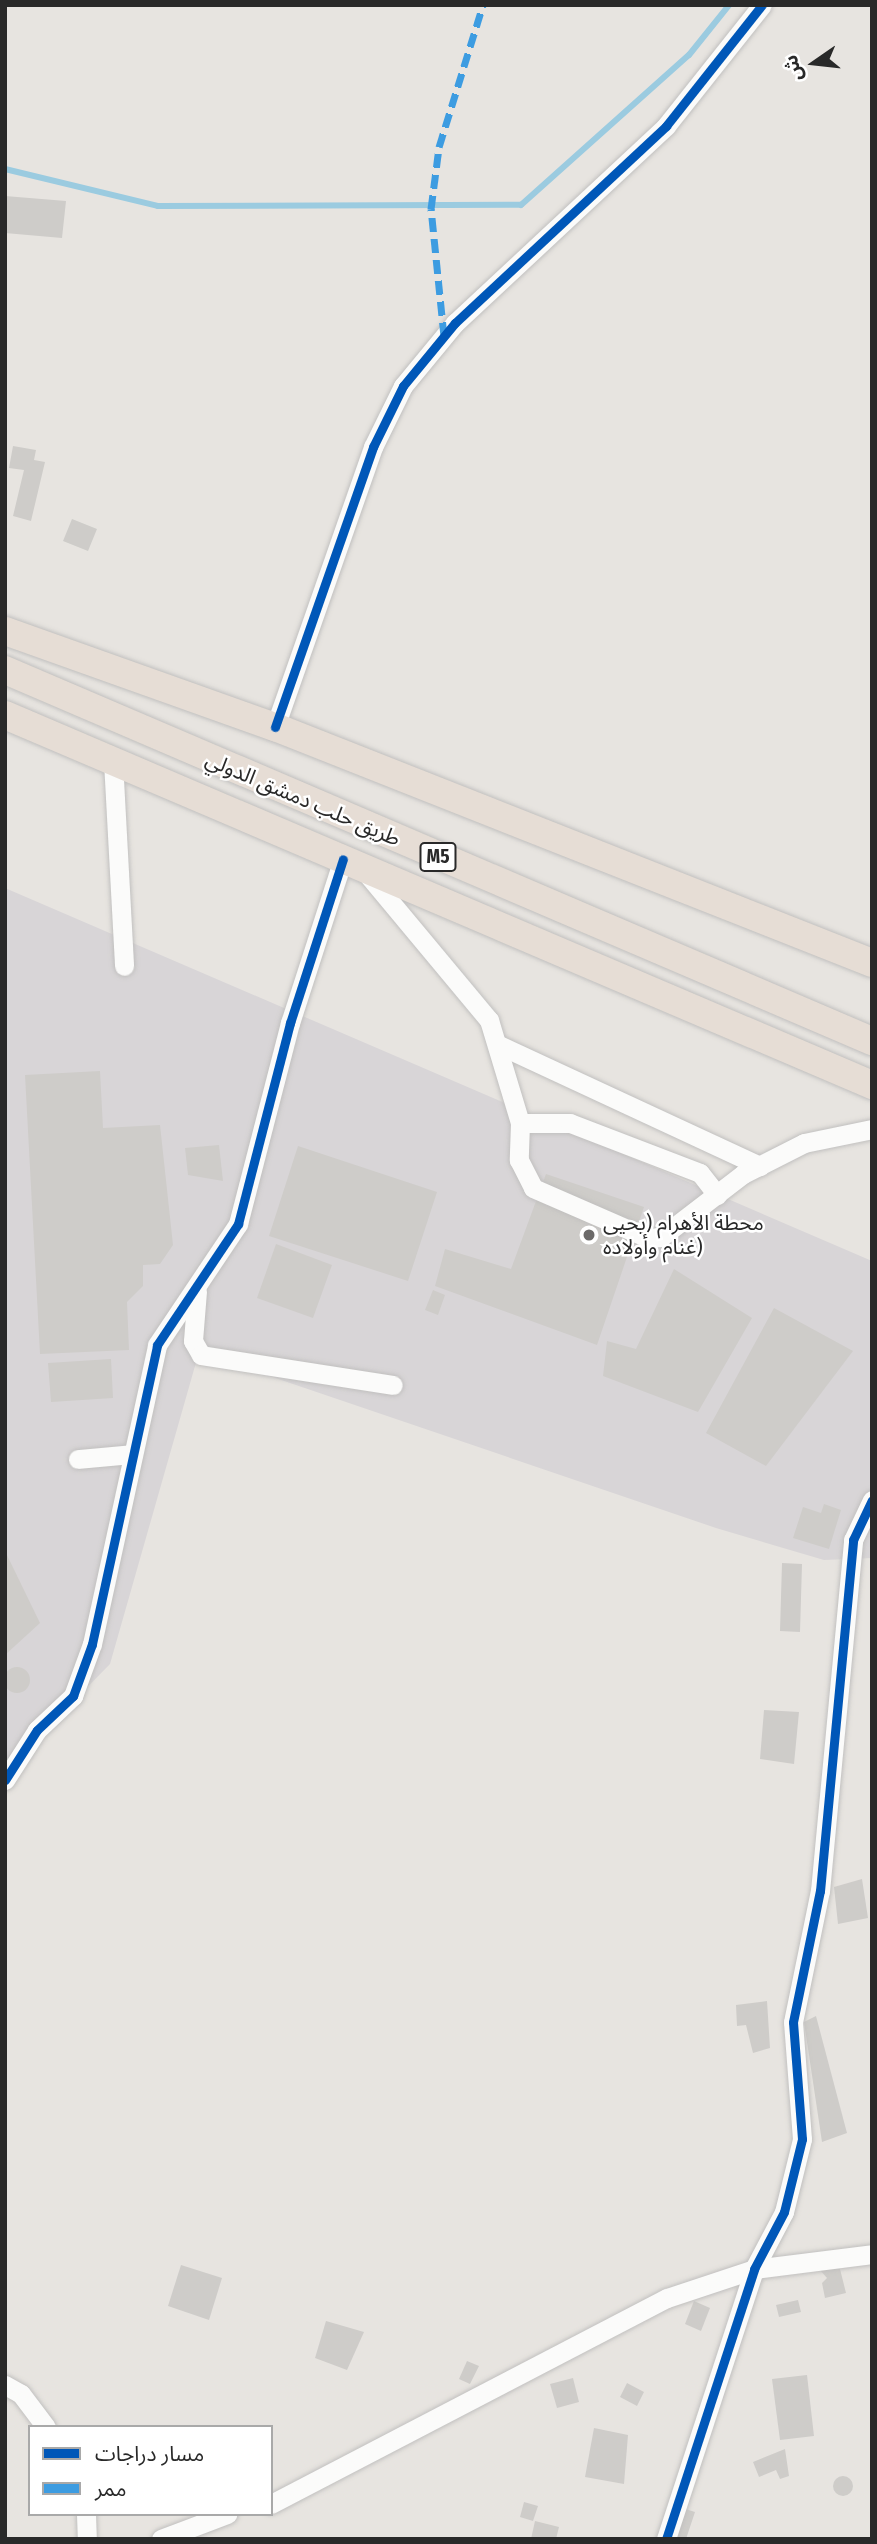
<!DOCTYPE html>
<html>
<head>
<meta charset="utf-8">
<style>
  body { margin:0 }
  #map { position:relative; width:877px; height:2544px; overflow:hidden; background:#e7e4e0; font-family:"Fira Sans Condensed","Noto Sans Arabic",sans-serif }
  div>[style] { position:absolute }
  .industrial>* { inset:0; background:#d8d5d7 }
  .stream>* { height:6px; margin:-3px; padding:0 3px; transform-origin:3px; border-radius:3px; background:#9bcbe0 }
  .building>* { inset:0; background:#ceccc9 }
  .round { border-radius:50% }
  .roads { filter:drop-shadow(0 0 2px #c1c0bf) drop-shadow(0 0 2px #c1c0bf) }
  .minor>* { height:19px; margin:-9.5px; padding:0 9.5px; transform-origin:9.5px; border-radius:9.5px; background:#fbfbfa }
  .highway>* { height:28px; margin:-14px; padding:0 14px; transform-origin:14px; border-radius:14px; background:#e6ddd5 }
  .quiet>* { height:7px; margin-top:-3.5px; transform-origin:0; background:repeating-linear-gradient(90deg,#3d9ce1 0 14px,transparent 0 21px) }
  .cycleway>* { height:9px; margin:-4.5px; padding:0 4.5px; transform-origin:4.5px; border-radius:4.5px; background:#0057b8 }
  .dots>* { width:19px; height:19px; translate:-50% -50%; box-sizing:border-box; border:4px solid #fff; border-radius:50% }
  span { translate:-50% -50%; white-space:nowrap; text-align:center; line-height:1.15; -webkit-text-stroke:5px #fff; paint-order:stroke }
  .shield-label span { padding:2px 5px; background:#fff; border:2px solid; border-radius:5px; -webkit-text-stroke-width:0 }
  .shield-label { font-size:19px; color:#292929; font-weight:700 }
  .street-label { font-size:21px; color:#292929 }
  .poi-label { font-size:21px; color:#292929 }
  .left { translate:0 -50%; text-align:left }
  .frame { position:absolute; inset:0; border:7px solid #292929; pointer-events:none }
  .legend { position:absolute; left:28px; top:2425px; width:245px; height:91px; box-sizing:border-box; background:#fff; border:2px solid #a9a9a9; margin:0; padding:9px 12px; list-style:none; font-size:21px; color:#292929 }
  .legend li { display:flex; align-items:center; gap:14px; height:35px }
  .legend b { width:35px; border:2px solid #a9a9a9 }
  .north { position:absolute; left:779px; top:28px; width:70px; height:70px; -webkit-text-stroke:5px #fff; paint-order:stroke; rotate:256deg; font-size:19px; font-weight:700; line-height:28px; text-align:center; color:#292929 }
  .north::after { content:''; display:block; margin:auto; width:24px; height:32px; background:#292929; clip-path:polygon(50% 0,100% 100%,50% 72%,0 100%) }
</style>
</head>
<body>
<div id="map">
  <div class="industrial">
    <div style="clip-path:polygon(5px 888px,872px 1261px,872px 1558px,824px 1560px,716px 1528px,199px 1352px,110px 1664px,24px 1752px,5px 1759px)"></div>
  </div>
  <div class="stream">
    <div style="left:5px;top:169px;width:157px;rotate:13.6deg"></div>
    <div style="left:158px;top:206px;width:363px;rotate:-0.2deg"></div>
    <div style="left:521px;top:205px;width:225px;rotate:-41.8deg"></div>
    <div style="left:689px;top:55px;width:64px;rotate:-51.3deg"></div>
  </div>
  <div class="building">
    <div style="clip-path:polygon(5px 196px,66px 201px,62px 238px,5px 233px)"></div>
    <div style="clip-path:polygon(13px 446px,36px 450px,34px 460px,45px 462px,31px 521px,13px 516px,24px 470px,9px 468px)"></div>
    <div style="clip-path:polygon(72px 519px,97px 529px,88px 551px,63px 541px)"></div>
    <div style="clip-path:polygon(100px 1071px,103px 1128px,160px 1125px,173px 1245px,160px 1264px,143px 1265px,143px 1286px,127px 1302px,129px 1350px,40px 1354px,25px 1075px)"></div>
    <div style="clip-path:polygon(219px 1145px,223px 1181px,188px 1175px,185px 1148px)"></div>
    <div style="clip-path:polygon(298px 1146px,437px 1192px,408px 1281px,269px 1236px)"></div>
    <div style="clip-path:polygon(546px 1174px,644px 1207px,597px 1345px,435px 1286px,445px 1249px,511px 1269px)"></div>
    <div style="clip-path:polygon(276px 1244px,332px 1265px,313px 1318px,257px 1298px)"></div>
    <div style="clip-path:polygon(674px 1269px,752px 1318px,698px 1412px,603px 1376px,607px 1341px,636px 1349px)"></div>
    <div style="clip-path:polygon(433px 1290px,445px 1295px,438px 1315px,425px 1310px)"></div>
    <div style="clip-path:polygon(774px 1308px,853px 1351px,766px 1466px,706px 1433px)"></div>
    <div style="clip-path:polygon(111px 1359px,113px 1398px,51px 1402px,48px 1363px)"></div>
    <div style="clip-path:polygon(824px 1504px,841px 1510px,829px 1549px,793px 1538px,803px 1507px,821px 1513px)"></div>
    <div style="clip-path:polygon(5px 1551px,40px 1623px,5px 1655px)"></div>
    <div style="clip-path:polygon(782px 1563px,802px 1564px,800px 1632px,780px 1631px)"></div>
    <div class="round" style="left:4px;top:1667px;width:26px;height:26px"></div>
    <div style="clip-path:polygon(764px 1710px,799px 1712px,794px 1764px,760px 1759px)"></div>
    <div style="clip-path:polygon(862px 1879px,868px 1918px,838px 1924px,834px 1887px)"></div>
    <div style="clip-path:polygon(767px 2001px,770px 2048px,753px 2053px,746px 2025px,737px 2026px,736px 2005px)"></div>
    <div style="clip-path:polygon(816px 2016px,847px 2133px,822px 2142px,804px 2022px)"></div>
    <div style="clip-path:polygon(181px 2265px,222px 2278px,209px 2320px,168px 2306px)"></div>
    <div style="clip-path:polygon(839px 2265px,846px 2293px,825px 2298px,822px 2283px,827px 2278px,820px 2270px)"></div>
    <div style="clip-path:polygon(798px 2300px,801px 2312px,779px 2317px,776px 2305px)"></div>
    <div style="clip-path:polygon(694px 2301px,710px 2308px,701px 2331px,685px 2324px)"></div>
    <div style="clip-path:polygon(326px 2321px,364px 2332px,347px 2370px,315px 2358px)"></div>
    <div style="clip-path:polygon(467px 2361px,479px 2366px,470px 2384px,459px 2379px)"></div>
    <div style="clip-path:polygon(807px 2375px,814px 2436px,780px 2440px,772px 2379px)"></div>
    <div style="clip-path:polygon(573px 2378px,579px 2402px,557px 2408px,550px 2384px)"></div>
    <div style="clip-path:polygon(627px 2383px,644px 2392px,637px 2406px,620px 2397px)"></div>
    <div style="clip-path:polygon(594px 2428px,628px 2435px,624px 2484px,585px 2477px)"></div>
    <div style="clip-path:polygon(785px 2449px,789px 2476px,780px 2479px,776px 2470px,759px 2477px,753px 2462px)"></div>
    <div class="round" style="left:833px;top:2476px;width:20px;height:20px"></div>
    <div style="clip-path:polygon(524px 2502px,538px 2506px,533px 2521px,520px 2517px)"></div>
    <div style="clip-path:polygon(679px 2507px,695px 2512px,686px 2539px,670px 2539px)"></div>
    <div style="clip-path:polygon(535px 2521px,559px 2527px,556px 2539px,531px 2539px)"></div>
  </div>
  <div class="roads">
    <div class="minor">
      <div style="left:275px;top:727px;width:297px;rotate:-70.7deg"></div>
      <div style="left:373px;top:447px;width:68px;rotate:-63.8deg"></div>
      <div style="left:403px;top:386px;width:82px;rotate:-50.5deg"></div>
      <div style="left:455px;top:323px;width:289px;rotate:-43deg"></div>
      <div style="left:666px;top:126px;width:154px;rotate:-51.6deg"></div>
      <div style="left:113px;top:761px;width:205px;rotate:86.9deg"></div>
      <div style="left:363px;top:869px;width:197px;rotate:50.2deg"></div>
      <div style="left:489px;top:1020px;width:108px;rotate:73.2deg"></div>
      <div style="left:520px;top:1123px;width:37px;rotate:92deg"></div>
      <div style="left:519px;top:1160px;width:31px;rotate:63deg"></div>
      <div style="left:533px;top:1188px;width:125px;rotate:23.5deg"></div>
      <div style="left:648px;top:1238px;width:13px;rotate:-4deg"></div>
      <div style="left:661px;top:1237px;width:103px;rotate:-37.5deg"></div>
      <div style="left:743px;top:1174px;width:68px;rotate:-26.9deg"></div>
      <div style="left:804px;top:1143px;width:69px;rotate:-11.6deg"></div>
      <div style="left:497px;top:1044px;width:290px;rotate:24.9deg"></div>
      <div style="left:520px;top:1123px;width:50px"></div>
      <div style="left:570px;top:1123px;width:139px;rotate:21deg"></div>
      <div style="left:700px;top:1173px;width:28px;rotate:52deg"></div>
      <div style="left:197px;top:1291px;width:50px;rotate:94.6deg"></div>
      <div style="left:193px;top:1341px;width:16px;rotate:60deg"></div>
      <div style="left:201px;top:1355px;width:194px;rotate:8.9deg"></div>
      <div style="left:78px;top:1459px;width:55px;rotate:-5.2deg"></div>
      <div style="left:5px;top:1780px;width:59px;rotate:-57.4deg"></div>
      <div style="left:37px;top:1730px;width:50px;rotate:-43.4deg"></div>
      <div style="left:73px;top:1696px;width:55px;rotate:-69.9deg"></div>
      <div style="left:92px;top:1644px;width:306px;rotate:-77.7deg"></div>
      <div style="left:157px;top:1345px;width:146px;rotate:-56.2deg"></div>
      <div style="left:238px;top:1224px;width:208px;rotate:-75.5deg"></div>
      <div style="left:290px;top:1023px;width:172px;rotate:-72.1deg"></div>
      <div style="left:5px;top:2385px;width:18px;rotate:29deg"></div>
      <div style="left:21px;top:2394px;width:41px;rotate:52.9deg"></div>
      <div style="left:271px;top:2504px;width:446px;rotate:-27.5deg"></div>
      <div style="left:667px;top:2298px;width:92px;rotate:-18.4deg"></div>
      <div style="left:754px;top:2269px;width:119px;rotate:-7.2deg"></div>
      <div style="left:86px;top:2514px;width:25px;rotate:88deg"></div>
      <div style="left:161px;top:2539px;width:71px;rotate:-20.7deg"></div>
      <div style="left:666px;top:2539px;width:284px;rotate:-71.9deg"></div>
      <div style="left:754px;top:2269px;width:64px;rotate:-62.2deg"></div>
      <div style="left:784px;top:2212px;width:75px;rotate:-76.1deg"></div>
      <div style="left:802px;top:2139px;width:117px;rotate:-94.4deg"></div>
      <div style="left:793px;top:2022px;width:134px;rotate:-78.4deg"></div>
      <div style="left:820px;top:1891px;width:353px;rotate:-84.6deg"></div>
      <div style="left:853px;top:1540px;width:44px;rotate:-64.6deg"></div>
    </div>
    <div class="highway">
      <div style="left:5px;top:631px;width:287px;rotate:19.6deg"></div>
      <div style="left:275px;top:727px;width:642px;rotate:21.57deg"></div>
      <div style="left:5px;top:670px;width:943px;rotate:23.17deg"></div>
      <div style="left:5px;top:715px;width:943px;rotate:23.11deg"></div>
    </div>
  </div>
  <div class="quiet">
    <div style="left:444px;top:336px;width:128px;rotate:-95.8deg"></div>
    <div style="left:431px;top:209px;width:63px;rotate:-82.6deg"></div>
    <div style="left:439px;top:147px;width:149px;rotate:-72.8deg"></div>
  </div>
  <div class="cycleway">
    <div style="left:275px;top:727px;width:297px;rotate:-70.7deg"></div>
    <div style="left:373px;top:447px;width:68px;rotate:-63.8deg"></div>
    <div style="left:403px;top:386px;width:82px;rotate:-50.5deg"></div>
    <div style="left:455px;top:323px;width:289px;rotate:-43deg"></div>
    <div style="left:666px;top:126px;width:154px;rotate:-51.6deg"></div>
    <div style="left:5px;top:1780px;width:59px;rotate:-57.4deg"></div>
    <div style="left:37px;top:1730px;width:50px;rotate:-43.4deg"></div>
    <div style="left:73px;top:1696px;width:55px;rotate:-69.9deg"></div>
    <div style="left:92px;top:1644px;width:306px;rotate:-77.7deg"></div>
    <div style="left:157px;top:1345px;width:146px;rotate:-56.2deg"></div>
    <div style="left:238px;top:1224px;width:208px;rotate:-75.5deg"></div>
    <div style="left:290px;top:1023px;width:172px;rotate:-72.1deg"></div>
    <div style="left:666px;top:2539px;width:284px;rotate:-71.9deg"></div>
    <div style="left:754px;top:2269px;width:64px;rotate:-62.2deg"></div>
    <div style="left:784px;top:2212px;width:75px;rotate:-76.1deg"></div>
    <div style="left:802px;top:2139px;width:117px;rotate:-94.4deg"></div>
    <div style="left:793px;top:2022px;width:134px;rotate:-78.4deg"></div>
    <div style="left:820px;top:1891px;width:353px;rotate:-84.6deg"></div>
    <div style="left:853px;top:1540px;width:44px;rotate:-64.6deg"></div>
  </div>
  <div class="dots">
    <div style="left:589px;top:1235px;background:#6c6a69"></div>
  </div>
  <div class="shield-label">
    <span style="left:438px;top:857px">M5</span>
  </div>
  <div class="street-label">
    <span style="left:303px;top:799px;rotate:23deg">طريق حلب دمشق الدولي</span>
  </div>
  <div class="poi-label">
    <span class="left" style="left:603px;top:1235px">محطة الأهرام (يحيى<br>غنام وأولاده)</span>
  </div>
  <div class="frame"></div>
  <ul class="legend">
  <li><b style="height:9px;background:#0057b8"></b>مسار دراجات</li>
  <li><b style="height:9px;background:#3d9ce1"></b>ممر</li>
  </ul>
  <div class="north">ش</div>
</div>
</body>
</html>
